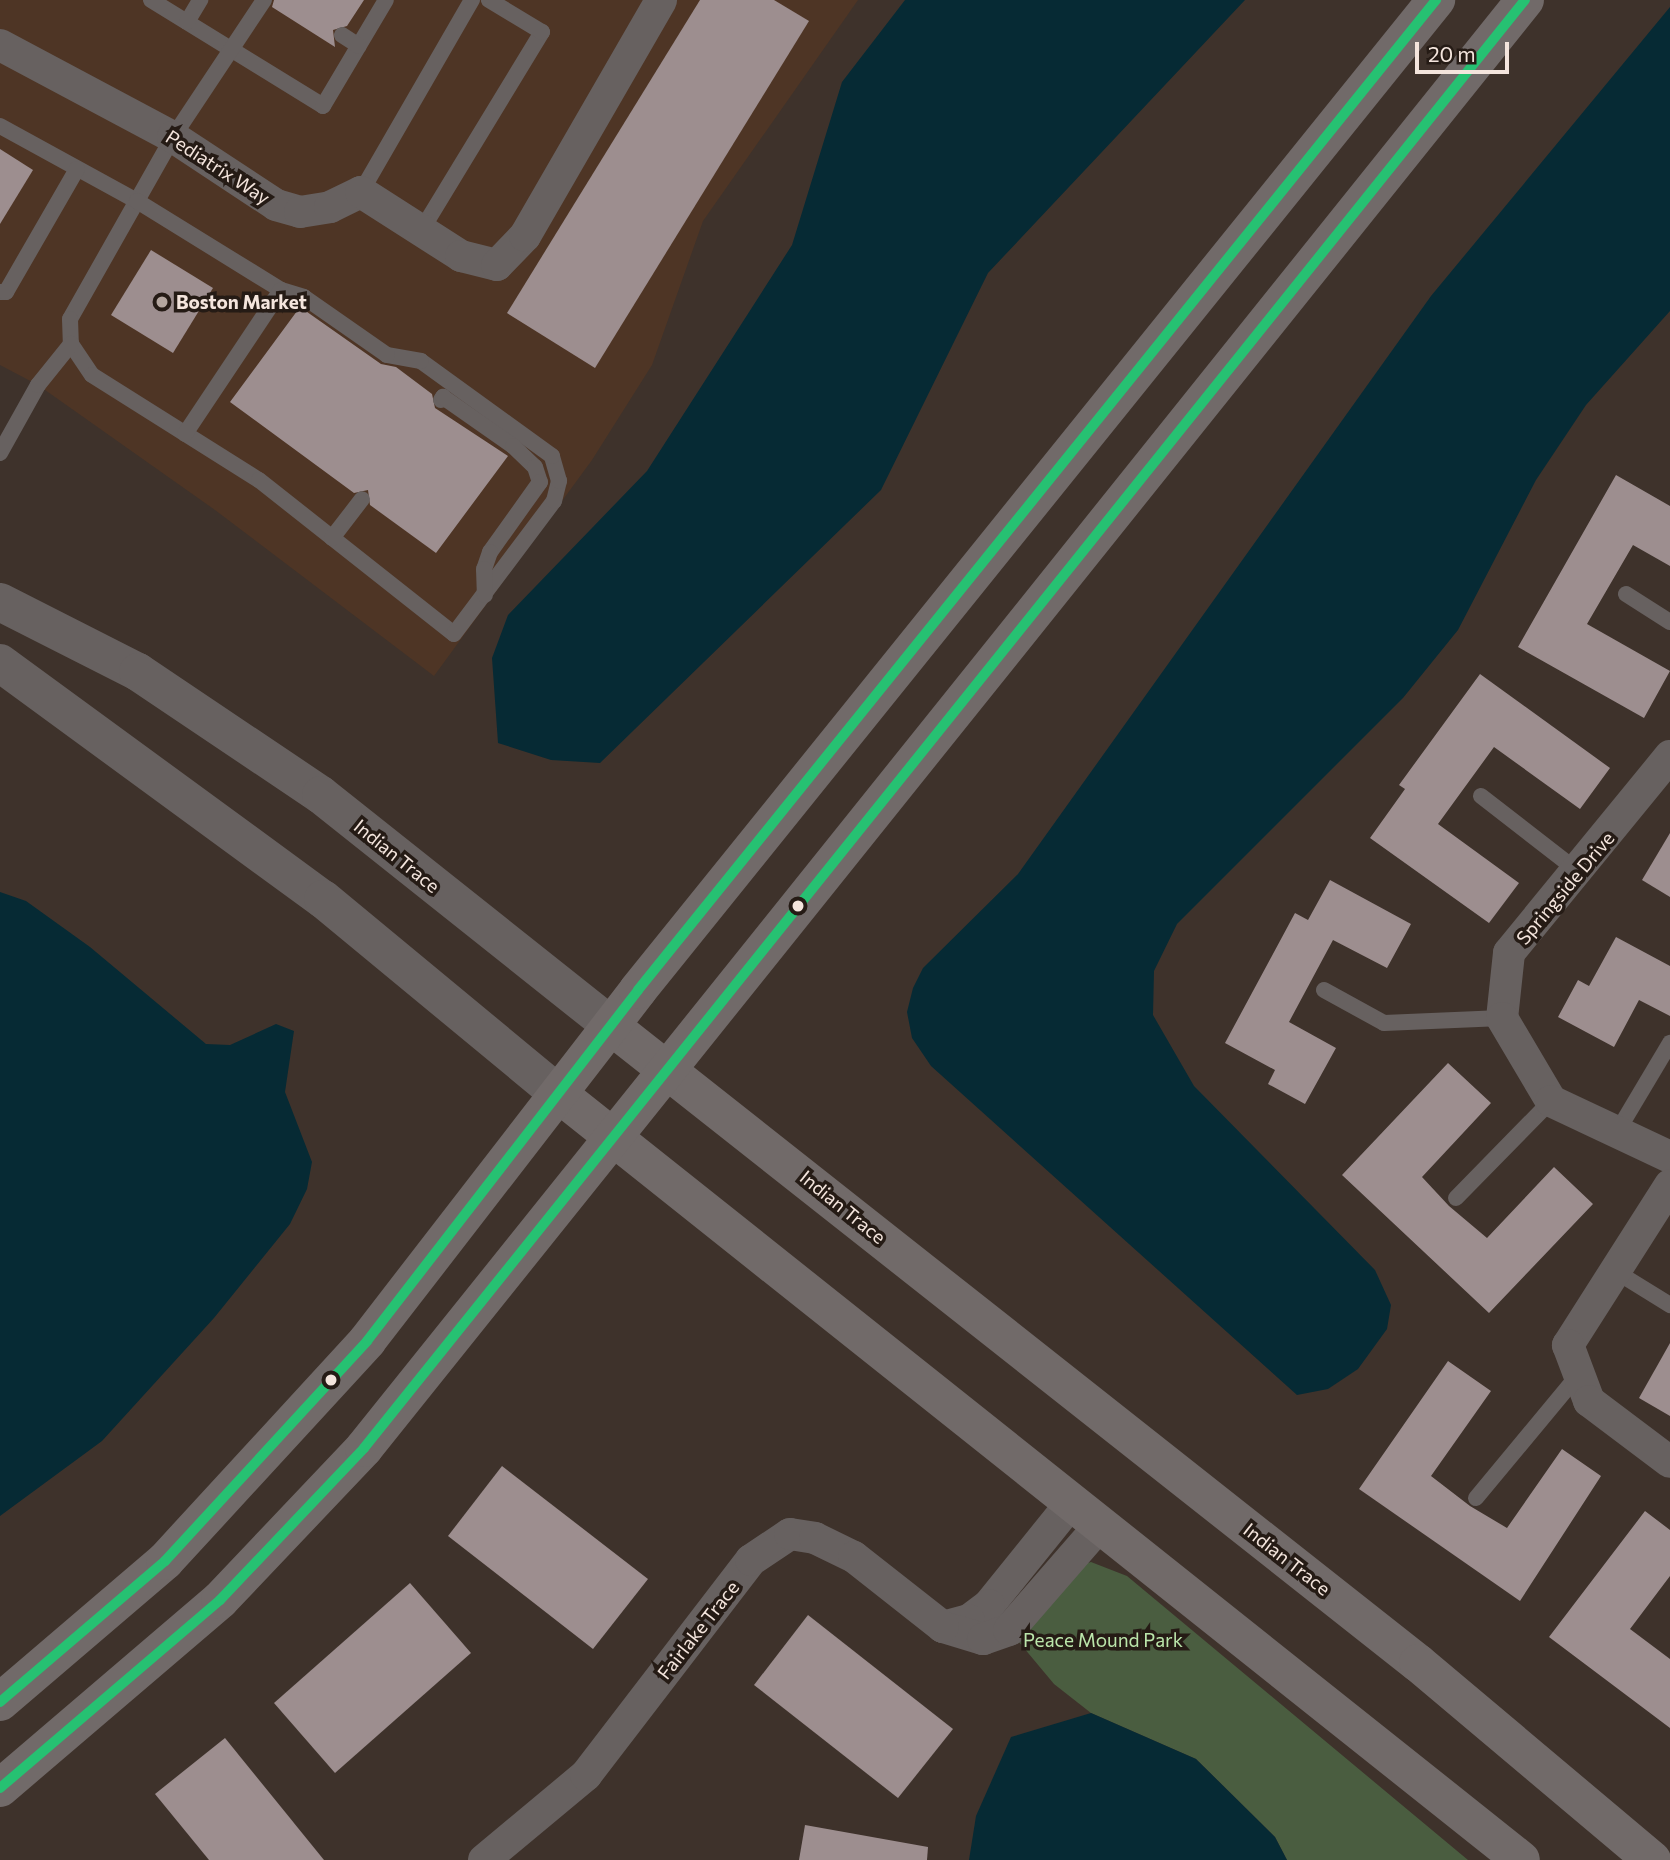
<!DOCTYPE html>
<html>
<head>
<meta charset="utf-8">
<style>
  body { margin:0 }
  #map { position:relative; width:1670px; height:1860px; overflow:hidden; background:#3e322b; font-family:Commissioner,sans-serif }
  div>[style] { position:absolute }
  .built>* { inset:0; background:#4e3525 }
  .green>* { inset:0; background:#4a5d40 }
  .water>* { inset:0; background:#062a34 }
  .building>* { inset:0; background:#9d8e8f }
  .service>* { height:16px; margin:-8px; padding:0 8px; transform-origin:8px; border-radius:8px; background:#676160 }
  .minor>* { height:32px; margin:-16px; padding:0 16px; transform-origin:16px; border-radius:16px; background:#676160 }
  .tertiary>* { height:38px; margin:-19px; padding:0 19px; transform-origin:19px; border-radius:19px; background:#676160 }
  .secondary>* { height:38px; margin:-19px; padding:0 19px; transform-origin:19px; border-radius:19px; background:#716a69 }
  .bus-1>* { height:10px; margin:-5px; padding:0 5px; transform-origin:5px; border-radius:5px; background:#26c172 }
  .dots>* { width:19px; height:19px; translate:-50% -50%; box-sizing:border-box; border:4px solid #251b15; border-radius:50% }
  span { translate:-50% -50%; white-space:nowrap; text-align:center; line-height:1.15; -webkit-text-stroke:7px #251b15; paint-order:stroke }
  .street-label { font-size:19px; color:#f4e5dd }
  .poi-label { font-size:19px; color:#f4e5dd; font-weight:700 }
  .left { translate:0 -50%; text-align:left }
  .park-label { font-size:19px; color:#bbe6ab }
  .scale { position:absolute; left:1415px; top:42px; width:94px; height:32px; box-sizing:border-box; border:4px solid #f4e5dd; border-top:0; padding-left:9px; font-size:21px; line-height:24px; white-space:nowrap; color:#f4e5dd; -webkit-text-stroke:5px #251b15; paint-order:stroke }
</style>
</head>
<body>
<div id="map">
  <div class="built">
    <div style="clip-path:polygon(0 0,858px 0,703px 221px,652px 365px,592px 460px,434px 676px,215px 510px,38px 385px,0 365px)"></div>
  </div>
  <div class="green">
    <div style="clip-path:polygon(1091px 1562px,1127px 1576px,1468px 1860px,1287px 1860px,1275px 1837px,1196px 1759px,1091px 1713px,1054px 1684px,1009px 1630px,1075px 1567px)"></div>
  </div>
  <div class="water">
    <div style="clip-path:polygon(905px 0,1245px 0,988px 273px,881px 490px,600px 763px,551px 760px,498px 743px,492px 658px,508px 615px,647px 471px,792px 245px,842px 82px)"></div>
    <div style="clip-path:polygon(1670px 7px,1670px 311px,1586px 405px,1536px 480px,1458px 630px,1403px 698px,1177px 924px,1154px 971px,1153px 1015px,1194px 1086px,1375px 1270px,1391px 1305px,1387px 1329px,1358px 1369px,1328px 1389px,1297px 1395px,931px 1066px,912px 1038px,907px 1012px,913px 988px,923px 968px,1018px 874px,1431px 296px)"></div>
    <div style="clip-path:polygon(0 892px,26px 901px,90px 947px,206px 1044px,230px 1045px,276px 1024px,294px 1031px,285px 1092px,312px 1162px,307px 1189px,290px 1224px,214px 1318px,102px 1441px,0 1516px)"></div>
    <div style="clip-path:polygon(1091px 1713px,1196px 1759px,1275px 1837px,1287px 1860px,969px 1860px,976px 1816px,1011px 1737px)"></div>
  </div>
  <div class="building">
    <div style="clip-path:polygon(274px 0,364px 0,347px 26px,333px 30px,335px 47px,272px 7px)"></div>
    <div style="clip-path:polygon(700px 0,774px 0,809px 21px,595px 368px,507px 313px)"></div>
    <div style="clip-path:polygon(0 149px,33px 170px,0 224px)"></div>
    <div style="clip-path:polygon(151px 250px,213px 288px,173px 353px,111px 315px)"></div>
    <div style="clip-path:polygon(300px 307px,381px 364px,396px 367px,432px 394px,435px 408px,508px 456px,436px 553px,370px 505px,368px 490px,354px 493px,230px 402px)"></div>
    <div style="clip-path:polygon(1616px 475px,1670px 506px,1670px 566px,1633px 545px,1587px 624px,1670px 671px,1644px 718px,1518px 647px)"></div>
    <div style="clip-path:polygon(1480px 674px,1610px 768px,1580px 809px,1494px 747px,1438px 824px,1519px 883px,1489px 923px,1370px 838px,1405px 789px,1399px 785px)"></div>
    <div style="clip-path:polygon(1670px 833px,1670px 897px,1642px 880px)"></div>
    <div style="clip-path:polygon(1330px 880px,1411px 924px,1387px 968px,1333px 940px,1289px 1022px,1336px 1048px,1305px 1104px,1268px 1084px,1275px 1070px,1225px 1043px,1295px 913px,1308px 920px)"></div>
    <div style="clip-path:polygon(1616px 937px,1670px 966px,1670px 1016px,1639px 1000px,1614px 1047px,1558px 1017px,1578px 980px,1589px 986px)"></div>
    <div style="clip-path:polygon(1448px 1063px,1491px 1103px,1422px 1177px,1449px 1206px,1487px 1238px,1554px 1167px,1593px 1204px,1489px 1313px,1342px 1175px)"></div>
    <div style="clip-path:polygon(1670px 1343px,1670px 1416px,1639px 1398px)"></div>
    <div style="clip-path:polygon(1448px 1361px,1491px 1391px,1431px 1476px,1470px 1506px,1507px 1528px,1562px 1449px,1601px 1476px,1520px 1601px,1359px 1489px)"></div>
    <div style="clip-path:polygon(502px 1466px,648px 1579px,593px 1649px,448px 1536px)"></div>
    <div style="clip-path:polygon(1645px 1511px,1670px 1530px,1670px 1576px,1630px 1629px,1670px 1659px,1670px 1728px,1549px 1637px)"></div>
    <div style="clip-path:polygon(410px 1583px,471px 1653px,335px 1773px,274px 1703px)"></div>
    <div style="clip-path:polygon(808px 1615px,953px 1729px,898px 1798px,754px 1685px)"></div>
    <div style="clip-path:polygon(225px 1738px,324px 1860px,209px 1860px,155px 1794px)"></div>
    <div style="clip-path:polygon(805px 1825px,928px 1847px,927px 1860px,799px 1860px)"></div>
  </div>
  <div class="service">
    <div style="left:151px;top:0;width:202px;rotate:31.6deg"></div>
    <div style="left:323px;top:106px;width:123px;rotate:-59.3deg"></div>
    <div style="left:264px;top:0;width:164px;rotate:123.6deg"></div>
    <div style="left:173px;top:137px;width:209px;rotate:119.5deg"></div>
    <div style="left:70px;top:319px;width:25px;rotate:88deg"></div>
    <div style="left:71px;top:344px;width:37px;rotate:56deg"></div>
    <div style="left:92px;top:375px;width:197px;rotate:32.2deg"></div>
    <div style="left:259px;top:480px;width:248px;rotate:38.3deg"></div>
    <div style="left:454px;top:634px;width:166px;rotate:-53.1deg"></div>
    <div style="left:554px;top:501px;width:21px;rotate:-76deg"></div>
    <div style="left:559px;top:481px;width:26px;rotate:-106deg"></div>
    <div style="left:552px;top:456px;width:162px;rotate:-144.1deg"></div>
    <div style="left:421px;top:361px;width:35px;rotate:-170deg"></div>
    <div style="left:387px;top:355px;width:101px;rotate:-145.1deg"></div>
    <div style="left:304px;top:297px;width:24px;rotate:-163deg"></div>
    <div style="left:187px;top:22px;width:26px;rotate:-59deg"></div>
    <div style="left:342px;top:35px;width:20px;rotate:33deg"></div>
    <div style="left:0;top:126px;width:156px;rotate:28.7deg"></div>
    <div style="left:137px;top:201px;width:169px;rotate:31.7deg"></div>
    <div style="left:281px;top:290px;width:173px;rotate:123.7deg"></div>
    <div style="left:361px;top:192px;width:222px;rotate:-60deg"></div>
    <div style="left:421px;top:231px;width:233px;rotate:-58.7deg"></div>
    <div style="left:542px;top:32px;width:62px;rotate:-148.9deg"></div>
    <div style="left:0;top:292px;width:6px"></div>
    <div style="left:6px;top:292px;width:142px;rotate:-60deg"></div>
    <div style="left:441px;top:400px;width:4px;rotate:-56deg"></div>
    <div style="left:443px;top:397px;width:85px;rotate:35deg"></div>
    <div style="left:513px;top:446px;width:30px;rotate:44deg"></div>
    <div style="left:535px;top:467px;width:16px;rotate:72deg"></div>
    <div style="left:540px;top:482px;width:86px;rotate:125.5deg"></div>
    <div style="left:490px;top:552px;width:18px;rotate:109deg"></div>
    <div style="left:484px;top:569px;width:26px;rotate:88deg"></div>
    <div style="left:0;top:453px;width:78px;rotate:-60.8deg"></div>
    <div style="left:38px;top:385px;width:53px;rotate:-51.2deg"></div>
    <div style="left:332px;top:538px;width:49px;rotate:-52.4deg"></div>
    <div style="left:1626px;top:594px;width:52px;rotate:32.5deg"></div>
    <div style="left:1481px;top:796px;width:124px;rotate:37.8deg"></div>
    <div style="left:1324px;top:990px;width:68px;rotate:28.8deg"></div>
    <div style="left:1384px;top:1023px;width:118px;rotate:-2.4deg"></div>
    <div style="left:1617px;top:1132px;width:104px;rotate:-59.2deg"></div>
    <div style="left:1456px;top:1198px;width:136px;rotate:-45.6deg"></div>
    <div style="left:1615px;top:1271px;width:65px;rotate:31.7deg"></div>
    <div style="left:1476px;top:1498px;width:161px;rotate:-50.3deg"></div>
  </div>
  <div class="minor">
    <div style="left:0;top:45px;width:196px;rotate:28deg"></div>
    <div style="left:173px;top:137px;width:123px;rotate:33.4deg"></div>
    <div style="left:276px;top:205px;width:25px;rotate:16deg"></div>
    <div style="left:300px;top:212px;width:30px;rotate:-9deg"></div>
    <div style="left:330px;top:207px;width:34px;rotate:-26deg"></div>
    <div style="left:361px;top:192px;width:119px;rotate:32.6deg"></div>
    <div style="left:461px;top:256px;width:37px;rotate:14deg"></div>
    <div style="left:497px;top:265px;width:40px;rotate:-46deg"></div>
    <div style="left:525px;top:236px;width:272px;rotate:-60deg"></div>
    <div style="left:1670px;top:756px;width:254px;rotate:129.3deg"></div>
    <div style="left:1509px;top:953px;width:65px;rotate:96.1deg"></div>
    <div style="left:1502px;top:1018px;width:96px;rotate:59.4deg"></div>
    <div style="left:1551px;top:1101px;width:132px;rotate:25.2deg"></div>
    <div style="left:1670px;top:1185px;width:190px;rotate:122.5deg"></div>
    <div style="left:1568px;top:1345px;width:60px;rotate:69.4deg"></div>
    <div style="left:1589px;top:1401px;width:101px;rotate:37deg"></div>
    <div style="left:1072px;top:1502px;width:132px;rotate:128.9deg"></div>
    <div style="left:989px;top:1605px;width:25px;rotate:143deg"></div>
    <div style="left:969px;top:1620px;width:27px;rotate:165deg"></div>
    <div style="left:943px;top:1627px;width:42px;rotate:16.7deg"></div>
    <div style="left:983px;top:1639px;width:28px;rotate:-19deg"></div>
    <div style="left:1009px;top:1630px;width:140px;rotate:-49deg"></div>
    <div style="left:484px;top:1860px;width:133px;rotate:-39.8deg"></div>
    <div style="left:586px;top:1775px;width:271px;rotate:-52.5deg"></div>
    <div style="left:751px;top:1560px;width:47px;rotate:-33.7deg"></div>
    <div style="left:790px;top:1534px;width:25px;rotate:9deg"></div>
    <div style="left:815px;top:1538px;width:43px;rotate:26deg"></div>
    <div style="left:854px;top:1557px;width:113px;rotate:38.2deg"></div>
  </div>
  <div class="tertiary">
    <div style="left:0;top:602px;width:155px;rotate:26.9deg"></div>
    <div style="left:138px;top:672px;width:220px;rotate:33.9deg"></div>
    <div style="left:321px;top:795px;width:371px;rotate:38.5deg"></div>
    <div style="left:0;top:663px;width:400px;rotate:36.2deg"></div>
    <div style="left:323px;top:899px;width:308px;rotate:39.6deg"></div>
  </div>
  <div class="secondary">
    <div style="left:611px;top:1026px;width:1028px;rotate:38.29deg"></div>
    <div style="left:1418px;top:1663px;width:306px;rotate:40.1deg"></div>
    <div style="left:560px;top:1095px;width:1228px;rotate:38.52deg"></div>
    <div style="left:0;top:1702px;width:217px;rotate:-40.5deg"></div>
    <div style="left:165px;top:1561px;width:299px;rotate:-47.4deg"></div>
    <div style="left:367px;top:1341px;width:443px;rotate:-52.3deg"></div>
    <div style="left:638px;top:990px;width:1272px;rotate:-51.13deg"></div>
    <div style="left:0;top:1788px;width:289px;rotate:-40.5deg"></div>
    <div style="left:220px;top:1600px;width:209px;rotate:-46.5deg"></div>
    <div style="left:364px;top:1448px;width:1856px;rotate:-51.28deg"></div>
  </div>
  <div class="bus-1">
    <div style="left:0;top:1702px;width:217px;rotate:-40.5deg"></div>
    <div style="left:165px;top:1561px;width:299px;rotate:-47.4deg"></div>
    <div style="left:367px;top:1341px;width:443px;rotate:-52.3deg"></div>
    <div style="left:638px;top:990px;width:1272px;rotate:-51.13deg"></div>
    <div style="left:0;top:1788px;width:289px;rotate:-40.5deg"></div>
    <div style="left:220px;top:1600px;width:209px;rotate:-46.5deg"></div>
    <div style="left:364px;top:1448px;width:1856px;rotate:-51.28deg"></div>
  </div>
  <div class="dots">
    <div style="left:162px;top:302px;background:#b4a69f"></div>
    <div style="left:798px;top:906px;background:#f4e5dd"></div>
    <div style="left:331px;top:1380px;background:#f4e5dd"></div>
  </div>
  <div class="street-label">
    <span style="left:218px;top:167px;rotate:33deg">Pediatrix Way</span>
    <span style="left:397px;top:856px;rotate:39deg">Indian Trace</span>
    <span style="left:1565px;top:888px;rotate:-50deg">Springside Drive</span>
    <span style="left:843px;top:1207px;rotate:39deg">Indian Trace</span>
    <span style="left:1287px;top:1559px;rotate:38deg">Indian Trace</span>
    <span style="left:698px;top:1630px;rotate:-52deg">Fairlake Trace</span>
  </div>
  <div class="poi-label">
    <span class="left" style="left:176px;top:302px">Boston Market</span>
  </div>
  <div class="park-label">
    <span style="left:1103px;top:1640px">Peace Mound Park</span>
  </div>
  <div class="scale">20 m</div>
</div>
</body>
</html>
